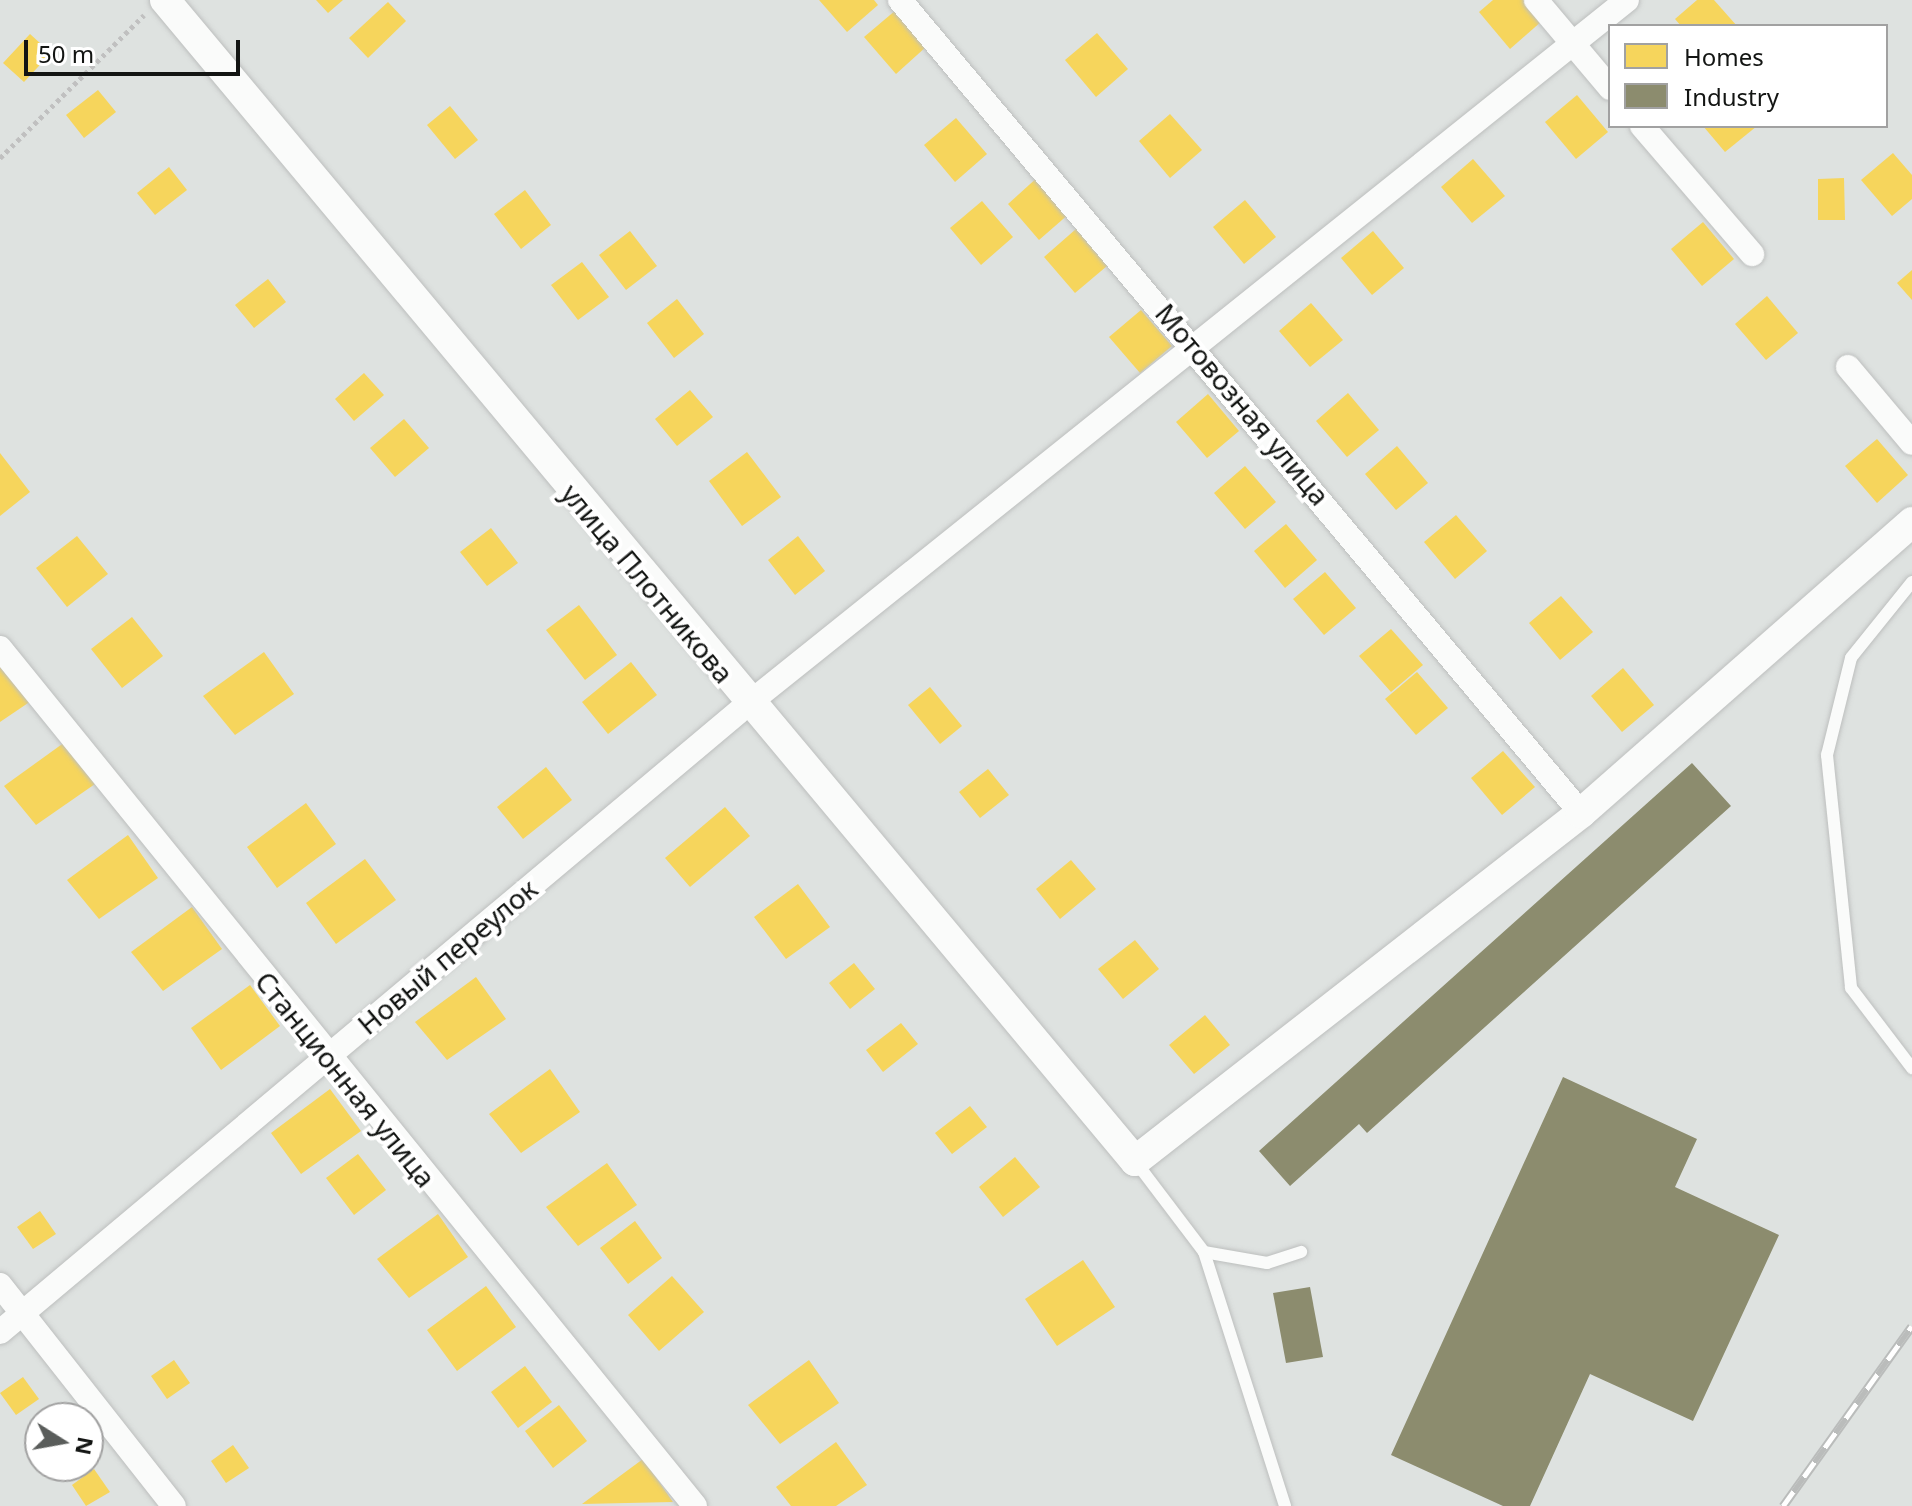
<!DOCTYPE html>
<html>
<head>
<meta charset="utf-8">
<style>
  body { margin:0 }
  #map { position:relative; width:1912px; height:1506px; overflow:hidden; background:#dee2e0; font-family:"Noto Sans",sans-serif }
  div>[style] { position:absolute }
  .homes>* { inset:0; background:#f6d55c }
  .industry>* { inset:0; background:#8c8c6e }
  .path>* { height:5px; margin-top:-2.5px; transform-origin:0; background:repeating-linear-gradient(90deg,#c0c0c0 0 4px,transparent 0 8px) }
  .roads { filter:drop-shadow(0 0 2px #bdbfbe) drop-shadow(0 0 2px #bdbfbe) }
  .service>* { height:12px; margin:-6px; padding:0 6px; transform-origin:6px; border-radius:6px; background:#fafbfa }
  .minor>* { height:24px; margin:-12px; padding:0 12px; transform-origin:12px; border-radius:12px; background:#fafbfa }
  .tertiary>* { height:30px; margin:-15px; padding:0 15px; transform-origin:15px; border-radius:15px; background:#fafbfa }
  .rail>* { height:9px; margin-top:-4.5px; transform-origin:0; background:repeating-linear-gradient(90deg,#fff 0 18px,#babcbb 0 36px); box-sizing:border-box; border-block:2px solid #babcbb }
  span { translate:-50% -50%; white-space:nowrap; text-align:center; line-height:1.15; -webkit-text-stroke:8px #fff; paint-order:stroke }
  .street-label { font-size:28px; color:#131513 }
  .legend { position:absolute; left:1608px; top:24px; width:280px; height:104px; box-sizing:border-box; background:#fff; border:2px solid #a1a1a1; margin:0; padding:10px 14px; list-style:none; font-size:24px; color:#131513 }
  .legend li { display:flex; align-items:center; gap:16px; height:40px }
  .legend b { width:40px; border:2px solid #a1a1a1 }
  .north { position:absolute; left:24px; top:1402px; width:80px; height:80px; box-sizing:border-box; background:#fff; border:2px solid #a1a1a1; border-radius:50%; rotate:101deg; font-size:22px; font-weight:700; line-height:32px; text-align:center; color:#131513 }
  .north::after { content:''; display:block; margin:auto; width:28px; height:36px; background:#5a5d5b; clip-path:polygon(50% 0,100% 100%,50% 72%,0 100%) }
  .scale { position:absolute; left:24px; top:40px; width:216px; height:36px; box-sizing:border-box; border:4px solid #131513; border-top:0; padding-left:10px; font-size:24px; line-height:28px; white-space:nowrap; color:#131513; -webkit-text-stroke:6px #fff; paint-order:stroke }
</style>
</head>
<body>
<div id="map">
  <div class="homes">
    <div style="clip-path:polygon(316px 0,343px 0,328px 13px)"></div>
    <div style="clip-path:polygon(819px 0,874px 0,878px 5px,847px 32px)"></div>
    <div style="clip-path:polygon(1493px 0,1524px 0,1542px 21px,1510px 49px,1479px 12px)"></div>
    <div style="clip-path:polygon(1697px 0,1714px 0,1737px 26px,1681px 26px,1675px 19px)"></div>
    <div style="clip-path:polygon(388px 2px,406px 21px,368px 58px,349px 38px)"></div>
    <div style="clip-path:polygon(896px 10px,927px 46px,896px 74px,864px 37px)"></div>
    <div style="clip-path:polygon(1097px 33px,1128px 69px,1096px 97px,1065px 60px)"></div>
    <div style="clip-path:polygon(30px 34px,51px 53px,24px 82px,3px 63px)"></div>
    <div style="clip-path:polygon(98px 90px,116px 112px,84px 138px,66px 115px)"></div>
    <div style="clip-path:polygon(1577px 95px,1608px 132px,1576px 159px,1545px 122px)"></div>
    <div style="clip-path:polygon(450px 106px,478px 140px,455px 159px,427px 125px)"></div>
    <div style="clip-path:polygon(1170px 114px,1202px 150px,1170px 178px,1139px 141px)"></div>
    <div style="clip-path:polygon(956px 118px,987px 154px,955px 182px,924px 145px)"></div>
    <div style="clip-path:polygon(1703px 126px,1757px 126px,1725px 152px)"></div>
    <div style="clip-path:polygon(1893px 153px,1912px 175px,1912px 199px,1892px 216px,1861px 180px)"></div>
    <div style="clip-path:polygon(1473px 159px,1505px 196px,1472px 223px,1441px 187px)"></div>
    <div style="clip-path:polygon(169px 167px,187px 190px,155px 215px,137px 193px)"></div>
    <div style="clip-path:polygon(1039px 176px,1070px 213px,1039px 240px,1008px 204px)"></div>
    <div style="clip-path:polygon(1844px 178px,1845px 220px,1818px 220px,1818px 179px)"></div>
    <div style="clip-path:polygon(525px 190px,551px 225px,521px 249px,494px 214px)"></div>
    <div style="clip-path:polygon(1245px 200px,1276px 237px,1244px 264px,1213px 227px)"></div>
    <div style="clip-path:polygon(982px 201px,1013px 237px,981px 265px,950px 228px)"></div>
    <div style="clip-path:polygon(1703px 222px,1734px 259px,1702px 286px,1671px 249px)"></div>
    <div style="clip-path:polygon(1076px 229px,1107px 266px,1075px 293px,1044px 257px)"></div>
    <div style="clip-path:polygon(630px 231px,657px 266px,626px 290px,599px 255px)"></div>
    <div style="clip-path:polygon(1373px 231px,1404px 268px,1372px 295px,1341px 258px)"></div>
    <div style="clip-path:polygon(582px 262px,609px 297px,578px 320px,551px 285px)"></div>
    <div style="clip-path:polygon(1912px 270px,1912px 300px,1897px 283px)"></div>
    <div style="clip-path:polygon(268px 279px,286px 302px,254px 328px,235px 305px)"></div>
    <div style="clip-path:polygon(1767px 296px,1798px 333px,1766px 360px,1735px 324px)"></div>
    <div style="clip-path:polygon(677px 299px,704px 334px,674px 358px,647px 323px)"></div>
    <div style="clip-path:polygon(1311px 303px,1343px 340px,1310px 367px,1279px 331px)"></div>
    <div style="clip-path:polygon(1141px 310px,1172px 346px,1140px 373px,1109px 337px)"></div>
    <div style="clip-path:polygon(364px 373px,384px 395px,354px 421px,335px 399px)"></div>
    <div style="clip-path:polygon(690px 390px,713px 417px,677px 446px,655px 419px)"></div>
    <div style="clip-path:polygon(1348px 393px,1379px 430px,1347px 457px,1316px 421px)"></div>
    <div style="clip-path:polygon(1208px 394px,1239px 431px,1207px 458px,1176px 422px)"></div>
    <div style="clip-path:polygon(404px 419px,429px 448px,395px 477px,370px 448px)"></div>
    <div style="clip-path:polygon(1877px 439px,1908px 475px,1877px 503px,1845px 466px)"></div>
    <div style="clip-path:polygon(1397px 446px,1428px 483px,1396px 510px,1365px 474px)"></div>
    <div style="clip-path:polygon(747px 452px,781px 497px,742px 526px,709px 481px)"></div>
    <div style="clip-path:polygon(0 453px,30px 492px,0 516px)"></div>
    <div style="clip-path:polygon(1245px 466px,1276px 502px,1245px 529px,1214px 493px)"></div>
    <div style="clip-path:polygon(1456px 515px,1487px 551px,1455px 579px,1424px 542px)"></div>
    <div style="clip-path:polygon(1286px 524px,1317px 560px,1285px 588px,1254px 551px)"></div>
    <div style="clip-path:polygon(491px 528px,518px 563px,487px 586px,460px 552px)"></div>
    <div style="clip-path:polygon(77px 536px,108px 574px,67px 607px,36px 568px)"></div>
    <div style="clip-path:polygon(798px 536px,825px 571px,795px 595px,768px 560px)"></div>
    <div style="clip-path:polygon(1325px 572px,1356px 608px,1324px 635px,1293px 599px)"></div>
    <div style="clip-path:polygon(1561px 596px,1593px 632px,1560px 660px,1529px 623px)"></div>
    <div style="clip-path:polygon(579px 605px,617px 655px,585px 680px,546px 630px)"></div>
    <div style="clip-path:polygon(132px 617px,163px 656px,122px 688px,91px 649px)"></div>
    <div style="clip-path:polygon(1391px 629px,1423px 665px,1391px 692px,1359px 656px)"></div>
    <div style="clip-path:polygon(264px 652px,294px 694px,235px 735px,203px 696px)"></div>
    <div style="clip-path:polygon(0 659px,34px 699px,0 722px)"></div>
    <div style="clip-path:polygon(631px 662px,657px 695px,608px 734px,582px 702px)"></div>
    <div style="clip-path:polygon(1623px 668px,1654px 705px,1622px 732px,1591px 696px)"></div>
    <div style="clip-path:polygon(1417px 672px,1448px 708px,1416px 735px,1385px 699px)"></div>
    <div style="clip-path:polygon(930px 687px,962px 726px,940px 744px,908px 705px)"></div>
    <div style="clip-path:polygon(65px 742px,95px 784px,36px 825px,4px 786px)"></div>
    <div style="clip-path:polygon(1503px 751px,1535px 787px,1502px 815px,1471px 778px)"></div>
    <div style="clip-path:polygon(546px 767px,572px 800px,523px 839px,497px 807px)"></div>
    <div style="clip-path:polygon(988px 769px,1009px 795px,980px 818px,959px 792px)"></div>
    <div style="clip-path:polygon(306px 803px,336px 844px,277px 888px,247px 847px)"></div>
    <div style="clip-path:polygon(725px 807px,750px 836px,690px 887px,665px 858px)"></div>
    <div style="clip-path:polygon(128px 835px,158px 878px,99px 919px,67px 880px)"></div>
    <div style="clip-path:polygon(365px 859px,396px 900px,336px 944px,306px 903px)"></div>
    <div style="clip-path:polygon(1071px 860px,1096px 889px,1060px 919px,1036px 889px)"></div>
    <div style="clip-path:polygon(798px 884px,830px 927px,786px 959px,754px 917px)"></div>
    <div style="clip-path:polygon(192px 907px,222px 949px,163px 991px,131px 952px)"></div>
    <div style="clip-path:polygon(1135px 940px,1159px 969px,1123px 999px,1098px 969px)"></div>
    <div style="clip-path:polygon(854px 963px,875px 989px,850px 1009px,829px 983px)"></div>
    <div style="clip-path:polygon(476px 977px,506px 1019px,447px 1060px,415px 1022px)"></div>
    <div style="clip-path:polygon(250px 985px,280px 1026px,221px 1070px,191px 1028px)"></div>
    <div style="clip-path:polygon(1205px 1015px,1230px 1045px,1194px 1074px,1169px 1045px)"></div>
    <div style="clip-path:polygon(901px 1023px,918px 1044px,883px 1072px,866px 1050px)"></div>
    <div style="clip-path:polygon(550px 1069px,580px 1112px,521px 1153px,489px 1114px)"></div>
    <div style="clip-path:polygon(330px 1089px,361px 1131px,301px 1174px,271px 1133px)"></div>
    <div style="clip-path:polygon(970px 1106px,987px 1127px,952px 1154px,935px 1133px)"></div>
    <div style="clip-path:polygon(358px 1154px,386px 1190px,354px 1215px,326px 1178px)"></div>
    <div style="clip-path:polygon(1015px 1157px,1040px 1187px,1003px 1217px,979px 1187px)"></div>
    <div style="clip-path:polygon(607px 1163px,637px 1205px,578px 1246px,546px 1207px)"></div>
    <div style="clip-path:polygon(40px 1211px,56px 1234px,33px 1249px,17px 1227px)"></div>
    <div style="clip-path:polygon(438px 1214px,468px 1257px,409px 1298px,377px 1259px)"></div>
    <div style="clip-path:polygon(635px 1221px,662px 1258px,628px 1284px,600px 1248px)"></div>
    <div style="clip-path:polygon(1083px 1260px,1115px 1307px,1057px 1346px,1025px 1299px)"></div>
    <div style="clip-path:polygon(672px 1276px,704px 1312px,659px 1351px,628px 1315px)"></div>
    <div style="clip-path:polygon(486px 1286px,516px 1327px,457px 1371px,427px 1330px)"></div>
    <div style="clip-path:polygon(174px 1360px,190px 1383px,167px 1399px,151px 1376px)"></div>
    <div style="clip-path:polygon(809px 1360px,839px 1403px,780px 1444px,748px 1405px)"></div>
    <div style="clip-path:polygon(525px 1366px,552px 1402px,518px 1428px,491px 1392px)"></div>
    <div style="clip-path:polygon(23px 1377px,39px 1399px,16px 1415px,0 1393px)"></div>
    <div style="clip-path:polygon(559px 1405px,587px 1441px,553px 1468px,525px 1431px)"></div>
    <div style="clip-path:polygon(836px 1442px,867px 1485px,836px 1506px,791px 1506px,776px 1487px)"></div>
    <div style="clip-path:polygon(233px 1445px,249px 1468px,226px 1483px,211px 1461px)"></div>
    <div style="clip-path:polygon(643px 1459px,673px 1502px,582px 1504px)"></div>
    <div style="clip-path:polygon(94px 1469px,110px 1492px,86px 1506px,72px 1485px)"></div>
  </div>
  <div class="industry">
    <div style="clip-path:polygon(1692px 763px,1731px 806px,1367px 1133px,1359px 1124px,1290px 1186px,1259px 1151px)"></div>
    <div style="clip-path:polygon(1563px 1077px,1697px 1139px,1675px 1187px,1779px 1235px,1693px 1421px,1590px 1374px,1530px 1506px,1503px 1506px,1391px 1455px)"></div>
    <div style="clip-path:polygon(1310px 1287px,1323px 1357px,1286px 1363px,1273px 1293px)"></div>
  </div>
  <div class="path">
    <div style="left:0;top:158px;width:203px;rotate:-44.8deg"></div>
  </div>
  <div class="roads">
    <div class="service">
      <div style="left:1912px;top:582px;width:97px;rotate:128.8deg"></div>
      <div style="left:1851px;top:658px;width:100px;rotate:103.9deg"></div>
      <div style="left:1827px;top:755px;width:234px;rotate:84.1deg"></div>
      <div style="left:1851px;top:988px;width:101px;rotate:52.7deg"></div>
      <div style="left:1135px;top:1161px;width:114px;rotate:52.8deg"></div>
      <div style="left:1204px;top:1252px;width:267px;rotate:72.3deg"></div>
      <div style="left:1204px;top:1252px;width:64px;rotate:9.9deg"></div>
      <div style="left:1267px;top:1263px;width:36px;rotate:-18deg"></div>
    </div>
    <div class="minor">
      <div style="left:900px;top:0;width:1061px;rotate:50.05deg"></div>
      <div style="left:1536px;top:0;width:115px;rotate:49.9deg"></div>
      <div style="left:1642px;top:126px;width:169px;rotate:49.3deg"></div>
      <div style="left:1848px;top:367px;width:99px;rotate:49.9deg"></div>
      <div style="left:0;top:648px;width:1104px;rotate:50.99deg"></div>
      <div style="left:0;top:1285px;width:281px;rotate:51.8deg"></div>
      <div style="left:0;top:1332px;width:977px;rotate:-40.02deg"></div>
      <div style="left:748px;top:704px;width:1126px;rotate:-38.69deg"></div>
    </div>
    <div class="tertiary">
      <div style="left:165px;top:0;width:1513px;rotate:50.12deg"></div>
      <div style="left:1135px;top:1161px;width:566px;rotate:-37.96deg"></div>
      <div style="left:1581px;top:813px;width:441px;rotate:-41.3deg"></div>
    </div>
  </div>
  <div class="rail">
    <div style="left:1783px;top:1506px;width:221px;rotate:-54.4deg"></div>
  </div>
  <div class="street-label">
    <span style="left:1243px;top:404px;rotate:50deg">Мотовозная улица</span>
    <span style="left:648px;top:583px;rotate:50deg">улица Плотникова</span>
    <span style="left:447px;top:956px;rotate:-40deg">Новый переулок</span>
    <span style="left:346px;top:1079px;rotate:51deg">Станционная улица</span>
  </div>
  <ul class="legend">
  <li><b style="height:22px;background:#f6d55c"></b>Homes</li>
  <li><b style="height:22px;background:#8c8c6e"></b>Industry</li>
  </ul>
  <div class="north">N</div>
  <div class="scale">50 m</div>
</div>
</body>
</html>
